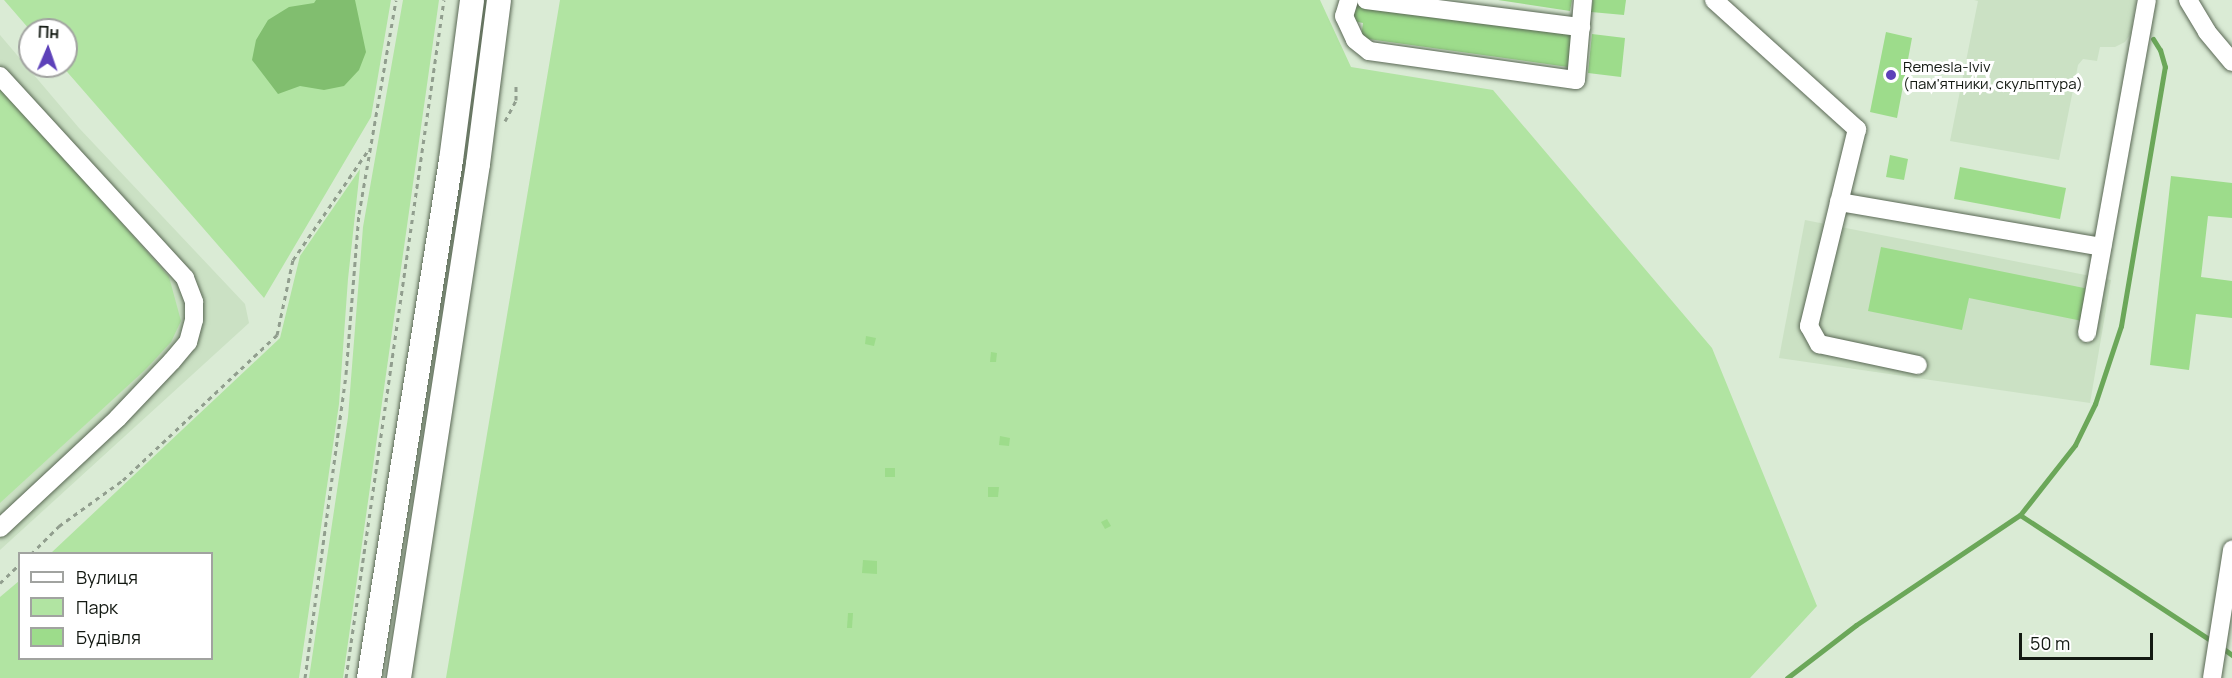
<!DOCTYPE html>
<html>
<head>
<meta charset="utf-8">
<style>
  body { margin:0 }
  #map { position:relative; width:2232px; height:678px; overflow:hidden; background:#daebd5; font-family:Manrope,sans-serif }
  div>[style] { position:absolute }
  .built>* { inset:0; background:#cbe1c4 }
  .green>* { inset:0; background:#b1e4a2 }
  .forest>* { inset:0; background:#81be6f }
  .stream>* { height:5px; margin:-2.5px; padding:0 2.5px; transform-origin:2.5px; border-radius:2.5px; background:#6ba759 }
  .building>* { inset:0; background:#9ddc8b }
  .path>* { height:3px; margin-top:-1.5px; transform-origin:0; background:repeating-linear-gradient(90deg,#919e8e 0 4.5px,transparent 0 9px) }
  .roads { filter:drop-shadow(0 0 2px #5a6855) drop-shadow(0 0 2px #5a6855) }
  .minor>* { height:18px; margin:-9px; padding:0 9px; transform-origin:9px; border-radius:9px; background:#fff }
  .major>* { height:24px; margin:-12px; padding:0 12px; transform-origin:12px; border-radius:12px; background:#fff }
  .dots>* { width:16px; height:16px; translate:-50% -50%; box-sizing:border-box; border:3px solid #fff; border-radius:50% }
  span { translate:-50% -50%; white-space:nowrap; text-align:center; line-height:1.15; -webkit-text-stroke:6px #fff; paint-order:stroke }
  .poi-label { font-size:15px; color:#131912 }
  .left { translate:0 -50%; text-align:left }
  .legend { position:absolute; left:18px; top:552px; width:195px; height:108px; box-sizing:border-box; background:#fff; border:2px solid #a1a3a0; margin:0; padding:8px 10px; list-style:none; font-size:18px; color:#131912 }
  .legend li { display:flex; align-items:center; gap:12px; height:30px }
  .legend b { width:30px; border:2px solid #a1a3a0 }
  .north { position:absolute; left:18px; top:18px; width:60px; height:60px; box-sizing:border-box; background:#fff; border:2px solid #a1a3a0; border-radius:50%; rotate:2deg; font-size:16px; font-weight:700; line-height:24px; text-align:center; color:#131912 }
  .north::after { content:''; display:block; margin:auto; width:21px; height:27px; background:#5d41b9; clip-path:polygon(50% 0,100% 100%,50% 72%,0 100%) }
  .scale { position:absolute; left:2019px; top:633px; width:134px; height:27px; box-sizing:border-box; border:3px solid #131912; border-top:0; padding-left:8px; font-size:18px; line-height:21px; white-space:nowrap; color:#131912; -webkit-text-stroke:4px #fff; paint-order:stroke }
</style>
</head>
<body>
<div id="map">
  <div class="built">
    <div style="clip-path:polygon(1974px 0,2136px 0,2131px 33px,2125px 42px,2115px 47px,2100px 47px,2097px 61px,2083px 59px,2078px 65px,2059px 160px,1950px 141px,1978px 1px)"></div>
    <div style="clip-path:polygon(0 35px,79px 128px,245px 304px,249px 323px,0 550px)"></div>
    <div style="clip-path:polygon(1805px 220px,2111px 280px,2090px 403px,1779px 358px)"></div>
  </div>
  <div class="green">
    <div style="clip-path:polygon(4px 0,391px 0,371px 117px,264px 298px,62px 66px,66px 66px,66px 30px,30px 30px)"></div>
    <div style="clip-path:polygon(403px 0,439px 0,343px 678px,309px 678px,348px 417px,363px 227px)"></div>
    <div style="clip-path:polygon(560px 0,1320px 0,1351px 67px,1493px 90px,1712px 348px,1817px 606px,1750px 678px,446px 678px)"></div>
    <div style="clip-path:polygon(0 84px,169px 277px,181px 321px,171px 342px,146px 369px,0 503px)"></div>
    <div style="clip-path:polygon(360px 169px,348px 279px,339px 404px,299px 678px,0 678px,0 597px,19px 581px,20px 658px,212px 658px,212px 554px,51px 553px,280px 338px,300px 256px)"></div>
  </div>
  <div class="forest">
    <div style="clip-path:polygon(316px 0,355px 0,366px 52px,359px 70px,344px 86px,324px 90px,300px 86px,278px 94px,252px 60px,256px 40px,268px 20px,289px 7px,314px 3px)"></div>
  </div>
  <div class="stream">
    <div style="left:2020px;top:515px;width:231px;rotate:33.3deg"></div>
    <div style="left:2221px;top:647px;width:14px;rotate:36deg"></div>
    <div style="left:1787px;top:678px;width:87px;rotate:-37.5deg"></div>
    <div style="left:1856px;top:625px;width:197px;rotate:-33.9deg"></div>
    <div style="left:2020px;top:515px;width:89px;rotate:-51.8deg"></div>
    <div style="left:2075px;top:445px;width:46px;rotate:-64deg"></div>
    <div style="left:2095px;top:404px;width:82px;rotate:-71.6deg"></div>
    <div style="left:2121px;top:326px;width:263px;rotate:-80.4deg"></div>
    <div style="left:2165px;top:67px;width:18px;rotate:-106deg"></div>
    <div style="left:2160px;top:50px;width:13px;rotate:-122deg"></div>
  </div>
  <div class="building">
    <div style="clip-path:polygon(1498px 0,1572px 0,1570px 11px)"></div>
    <div style="clip-path:polygon(1593px 0,1626px 0,1624px 15px,1591px 12px)"></div>
    <div style="clip-path:polygon(1355px 3px,1573px 34px,1568px 67px,1361px 38px,1363px 23px,1353px 21px)"></div>
    <div style="clip-path:polygon(1886px 32px,1912px 38px,1897px 118px,1870px 112px)"></div>
    <div style="clip-path:polygon(1592px 34px,1625px 38px,1621px 77px,1588px 73px)"></div>
    <div style="clip-path:polygon(1890px 155px,1908px 159px,1904px 180px,1886px 177px)"></div>
    <div style="clip-path:polygon(1960px 167px,2066px 188px,2060px 219px,1954px 199px)"></div>
    <div style="clip-path:polygon(2171px 176px,2232px 183px,2232px 218px,2208px 216px,2201px 277px,2232px 281px,2232px 318px,2196px 314px,2189px 370px,2150px 365px)"></div>
    <div style="clip-path:polygon(1881px 247px,2094px 290px,2087px 322px,1969px 298px,1962px 330px,1868px 311px)"></div>
    <div style="clip-path:polygon(866px 336px,876px 338px,874px 346px,865px 344px)"></div>
    <div style="clip-path:polygon(991px 352px,997px 353px,996px 362px,990px 362px)"></div>
    <div style="clip-path:polygon(1000px 436px,1010px 438px,1009px 446px,999px 445px)"></div>
    <div style="clip-path:polygon(885px 468px,895px 468px,895px 477px,885px 477px)"></div>
    <div style="clip-path:polygon(988px 487px,999px 487px,998px 497px,988px 497px)"></div>
    <div style="clip-path:polygon(1107px 519px,1111px 526px,1105px 529px,1101px 522px)"></div>
    <div style="clip-path:polygon(863px 560px,877px 561px,877px 574px,862px 573px)"></div>
    <div style="clip-path:polygon(848px 613px,853px 613px,852px 628px,847px 628px)"></div>
  </div>
  <div class="path">
    <div style="left:505px;top:121px;width:24px;rotate:-62deg"></div>
    <div style="left:516px;top:100px;width:14px;rotate:-90deg"></div>
    <div style="left:31px;top:554px;width:40px;rotate:-45deg"></div>
    <div style="left:59px;top:526px;width:79px;rotate:-35.7deg"></div>
    <div style="left:123px;top:480px;width:212px;rotate:-43.3deg"></div>
    <div style="left:277px;top:335px;width:77px;rotate:-78deg"></div>
    <div style="left:293px;top:260px;width:135px;rotate:-55.6deg"></div>
    <div style="left:0;top:583px;width:28px;rotate:-44deg"></div>
    <div style="left:305px;top:678px;width:307px;rotate:-82.3deg"></div>
    <div style="left:346px;top:374px;width:161px;rotate:-85.4deg"></div>
    <div style="left:359px;top:214px;width:217px;rotate:-80.2deg"></div>
    <div style="left:346px;top:678px;width:685px;rotate:-81.78deg"></div>
  </div>
  <div class="roads">
    <div class="minor">
      <div style="left:1349px;top:0;width:17px;rotate:107deg"></div>
      <div style="left:1344px;top:16px;width:26px;rotate:65deg"></div>
      <div style="left:1355px;top:40px;width:18px;rotate:38deg"></div>
      <div style="left:1369px;top:51px;width:209px;rotate:8deg"></div>
      <div style="left:1576px;top:80px;width:80px;rotate:-85deg"></div>
      <div style="left:1366px;top:0;width:217px;rotate:7.2deg"></div>
      <div style="left:1714px;top:0;width:193px;rotate:42.1deg"></div>
      <div style="left:1857px;top:129px;width:203px;rotate:103.7deg"></div>
      <div style="left:1809px;top:326px;width:21px;rotate:61deg"></div>
      <div style="left:1819px;top:344px;width:101px;rotate:12deg"></div>
      <div style="left:2188px;top:0;width:37px;rotate:59deg"></div>
      <div style="left:2207px;top:32px;width:39px;rotate:50deg"></div>
      <div style="left:0;top:76px;width:274px;rotate:47.5deg"></div>
      <div style="left:185px;top:278px;width:26px;rotate:69deg"></div>
      <div style="left:194px;top:302px;width:18px;rotate:90deg"></div>
      <div style="left:194px;top:320px;width:23px;rotate:105deg"></div>
      <div style="left:188px;top:342px;width:25px;rotate:130deg"></div>
      <div style="left:172px;top:361px;width:79px;rotate:133.5deg"></div>
      <div style="left:118px;top:418px;width:161px;rotate:137deg"></div>
      <div style="left:1839px;top:202px;width:267px;rotate:9.7deg"></div>
      <div style="left:2087px;top:333px;width:338px;rotate:-79.8deg"></div>
      <div style="left:2212px;top:678px;width:130px;rotate:-81.1deg"></div>
    </div>
    <div class="major">
      <div style="left:369px;top:678px;width:524px;rotate:-81deg"></div>
      <div style="left:451px;top:160px;width:161px;rotate:-82.5deg"></div>
      <div style="left:399px;top:678px;width:520px;rotate:-81.26deg"></div>
      <div style="left:478px;top:164px;width:165px;rotate:-82.7deg"></div>
    </div>
  </div>
  <div class="dots">
    <div style="left:1891px;top:75px;background:#5d41b9"></div>
  </div>
  <div class="poi-label">
    <span class="left" style="left:1903px;top:75px">Remesla-lviv<br>(пам'ятники, скульптура)</span>
  </div>
  <ul class="legend">
  <li><b style="height:8px;background:#fff"></b>Вулиця</li>
  <li><b style="height:16px;background:#b1e4a2"></b>Парк</li>
  <li><b style="height:16px;background:#9ddc8b"></b>Будівля</li>
  </ul>
  <div class="north">Пн</div>
  <div class="scale">50 m</div>
</div>
</body>
</html>
